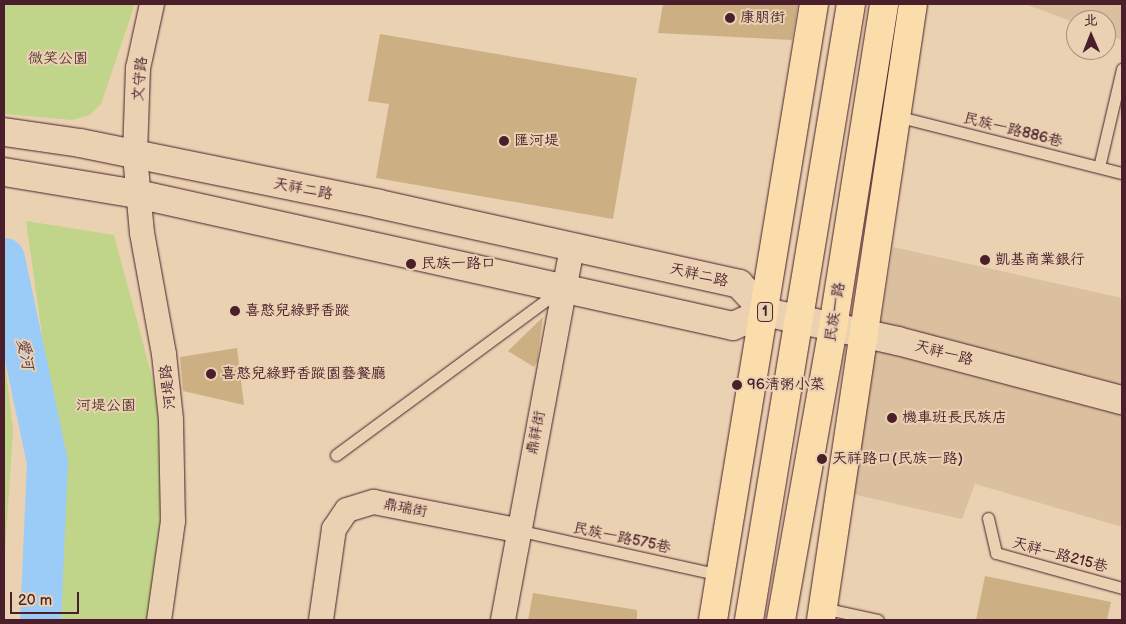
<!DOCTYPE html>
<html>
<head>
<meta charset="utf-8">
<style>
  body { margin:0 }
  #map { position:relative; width:1126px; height:624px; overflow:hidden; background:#ead1b2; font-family:"Balsamiq Sans","LXGW WenKai TC",sans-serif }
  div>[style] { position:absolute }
  .built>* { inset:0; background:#dbc09f }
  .green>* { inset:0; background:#c0d58a }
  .river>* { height:41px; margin:-20.5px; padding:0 20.5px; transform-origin:20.5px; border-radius:20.5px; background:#9bccf8 }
  .building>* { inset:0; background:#ccb083 }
  .roads { filter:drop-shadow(0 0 1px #4a1f2b) drop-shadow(0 0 1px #4a1f2b) }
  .lane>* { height:11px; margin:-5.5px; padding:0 5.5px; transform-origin:5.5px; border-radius:5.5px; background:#ead1b2 }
  .street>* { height:24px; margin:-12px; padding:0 12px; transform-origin:12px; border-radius:12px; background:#ead1b2 }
  .secondary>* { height:28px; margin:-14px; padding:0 14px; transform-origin:14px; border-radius:14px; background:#ead1b2 }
  .primary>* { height:28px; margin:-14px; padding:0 14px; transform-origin:14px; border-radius:14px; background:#faddab }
  .dots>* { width:14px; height:14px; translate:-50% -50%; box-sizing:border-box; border:2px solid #ead1b2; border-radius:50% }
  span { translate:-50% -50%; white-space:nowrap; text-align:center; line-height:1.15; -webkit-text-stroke:4px #ead1b2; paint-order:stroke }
  .shield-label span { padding:1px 4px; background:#ead1b2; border:1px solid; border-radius:4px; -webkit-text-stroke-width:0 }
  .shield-label { font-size:14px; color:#4a1f2b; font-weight:700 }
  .poi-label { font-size:15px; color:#4a1f2b }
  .left { translate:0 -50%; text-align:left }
  .park-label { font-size:15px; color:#5c3a39 }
  .street-label { font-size:15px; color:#4a1f2b }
  .water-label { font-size:16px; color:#56394a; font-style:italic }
  .frame { position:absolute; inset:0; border:5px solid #4a1f2b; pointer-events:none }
  .north { position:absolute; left:1066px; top:10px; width:50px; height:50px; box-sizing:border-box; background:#ead1b2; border:1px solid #aa8a7c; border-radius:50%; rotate:359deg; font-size:14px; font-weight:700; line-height:20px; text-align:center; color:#4a1f2b }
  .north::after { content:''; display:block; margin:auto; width:18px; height:22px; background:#4a1f2b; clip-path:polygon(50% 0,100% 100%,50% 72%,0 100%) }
  .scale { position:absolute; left:10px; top:592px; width:69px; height:22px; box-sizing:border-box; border:2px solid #4a1f2b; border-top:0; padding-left:6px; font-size:15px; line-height:18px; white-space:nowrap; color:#4a1f2b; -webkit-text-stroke:4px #ead1b2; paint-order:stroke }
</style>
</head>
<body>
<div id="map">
  <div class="built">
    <div style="clip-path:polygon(1025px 4px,1122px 4px,1122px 40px,1106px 34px,1106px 20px,1076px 23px)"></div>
    <div style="clip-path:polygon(893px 247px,1122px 298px,1122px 527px,975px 484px,962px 519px,852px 494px)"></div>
  </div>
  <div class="green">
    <div style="clip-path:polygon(4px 4px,135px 4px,101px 104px,90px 115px,72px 120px,4px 114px)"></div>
    <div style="clip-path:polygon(26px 221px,114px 235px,158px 399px,163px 491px,154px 589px,147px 620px,50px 620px,61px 587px,64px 491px)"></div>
    <div style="clip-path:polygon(4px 353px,13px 431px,4px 567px)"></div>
  </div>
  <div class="river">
    <div style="left:4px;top:258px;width:208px;rotate:78.1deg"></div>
    <div style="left:47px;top:462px;width:158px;rotate:92.5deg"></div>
  </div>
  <div class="building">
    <div style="clip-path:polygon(663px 4px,798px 4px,792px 40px,658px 33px)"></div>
    <div style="clip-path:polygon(380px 34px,637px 78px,613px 219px,376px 178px,389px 104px,368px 101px)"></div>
    <div style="clip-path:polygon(543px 317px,537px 362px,534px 367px,508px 351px)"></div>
    <div style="clip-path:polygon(237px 348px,244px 405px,183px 391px,180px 357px)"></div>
    <div style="clip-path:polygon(985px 576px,1111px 602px,1107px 620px,976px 620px)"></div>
    <div style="clip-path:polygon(533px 593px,637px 610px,637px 620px,528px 620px)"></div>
  </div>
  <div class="roads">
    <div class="lane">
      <div style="left:896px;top:116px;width:233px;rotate:14.2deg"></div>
      <div style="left:1099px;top:167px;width:101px;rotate:-76.8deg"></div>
      <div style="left:336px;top:455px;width:278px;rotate:-36.4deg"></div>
      <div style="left:988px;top:518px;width:36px;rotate:77deg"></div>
      <div style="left:996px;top:553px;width:131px;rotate:15.5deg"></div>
      <div style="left:517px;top:530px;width:208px;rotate:12.5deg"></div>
      <div style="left:823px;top:608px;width:56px;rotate:12.3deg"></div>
    </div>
    <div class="street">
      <div style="left:152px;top:4px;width:66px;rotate:102.3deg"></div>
      <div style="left:138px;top:68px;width:87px;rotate:92deg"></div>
      <div style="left:135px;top:155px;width:78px;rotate:84.9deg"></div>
      <div style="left:142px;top:233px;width:123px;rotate:79.7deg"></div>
      <div style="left:164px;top:354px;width:66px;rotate:83.9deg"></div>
      <div style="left:171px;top:420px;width:101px;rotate:88.9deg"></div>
      <div style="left:173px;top:521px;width:100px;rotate:98deg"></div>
      <div style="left:321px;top:620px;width:92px;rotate:-81.9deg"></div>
      <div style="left:334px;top:529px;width:23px;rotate:-56deg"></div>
      <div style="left:347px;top:510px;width:28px;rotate:-17deg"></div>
      <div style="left:374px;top:502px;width:146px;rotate:11.1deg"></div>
      <div style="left:503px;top:620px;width:379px;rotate:-79.5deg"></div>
    </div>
    <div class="secondary">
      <div style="left:4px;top:132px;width:77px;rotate:8.2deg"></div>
      <div style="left:80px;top:143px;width:305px;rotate:11.5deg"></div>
      <div style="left:379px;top:204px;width:369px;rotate:12.5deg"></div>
      <div style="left:739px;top:284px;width:38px;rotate:47deg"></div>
      <div style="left:4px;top:172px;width:135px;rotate:9.4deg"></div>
      <div style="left:137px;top:194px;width:610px;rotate:12.49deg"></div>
      <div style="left:733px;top:326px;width:35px;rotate:-24deg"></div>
      <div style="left:765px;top:312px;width:136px;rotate:12.3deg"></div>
      <div style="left:898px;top:341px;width:232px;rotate:14.8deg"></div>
    </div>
    <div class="primary">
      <div style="left:713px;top:620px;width:624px;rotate:-80.69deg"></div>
      <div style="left:749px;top:620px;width:624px;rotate:-80.6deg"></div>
      <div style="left:781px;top:620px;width:298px;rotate:-79.9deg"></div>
      <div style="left:833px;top:327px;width:327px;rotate:-81deg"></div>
      <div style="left:821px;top:620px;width:623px;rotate:-81.51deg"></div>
    </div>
  </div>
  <div class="dots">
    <div style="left:730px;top:18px;background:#4a1f2b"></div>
    <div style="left:504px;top:141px;background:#4a1f2b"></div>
    <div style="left:985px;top:260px;background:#4a1f2b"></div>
    <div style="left:411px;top:264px;background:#4a1f2b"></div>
    <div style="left:235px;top:311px;background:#4a1f2b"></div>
    <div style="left:211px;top:374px;background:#4a1f2b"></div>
    <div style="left:737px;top:385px;background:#4a1f2b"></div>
    <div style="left:892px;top:418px;background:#4a1f2b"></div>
    <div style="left:822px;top:459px;background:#4a1f2b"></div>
  </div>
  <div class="shield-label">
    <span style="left:765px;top:312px">1</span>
  </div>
  <div class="poi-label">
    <span class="left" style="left:740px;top:18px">康朋街</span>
    <span class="left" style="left:514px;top:141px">匯河堤</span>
    <span class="left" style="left:995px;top:260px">凱基商業銀行</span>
    <span class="left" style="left:421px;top:264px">民族一路口</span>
    <span class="left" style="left:245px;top:311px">喜憨兒綠野香蹤</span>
    <span class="left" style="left:221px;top:374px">喜憨兒綠野香蹤園藝餐廳</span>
    <span class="left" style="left:747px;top:385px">96清粥小菜</span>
    <span class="left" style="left:902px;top:418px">機車班長民族店</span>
    <span class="left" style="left:832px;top:459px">天祥路口(民族一路)</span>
  </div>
  <div class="park-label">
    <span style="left:58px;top:59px">微笑公園</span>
    <span style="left:106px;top:406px">河堤公園</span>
  </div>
  <div class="street-label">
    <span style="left:140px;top:79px;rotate:-85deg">文守路</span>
    <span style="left:1013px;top:130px;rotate:14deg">民族一路886巷</span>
    <span style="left:303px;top:189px;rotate:11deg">天祥二路</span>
    <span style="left:699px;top:275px;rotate:13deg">天祥二路</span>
    <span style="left:835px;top:312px;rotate:-81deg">民族一路</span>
    <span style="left:944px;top:353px;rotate:15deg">天祥一路</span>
    <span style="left:168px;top:387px;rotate:-96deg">河堤路</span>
    <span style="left:536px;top:433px;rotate:-79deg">鼎祥街</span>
    <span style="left:405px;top:508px;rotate:11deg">鼎瑞街</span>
    <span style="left:622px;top:538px;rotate:12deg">民族一路575巷</span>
    <span style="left:1060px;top:555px;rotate:15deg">天祥一路215巷</span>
  </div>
  <div class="water-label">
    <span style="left:24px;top:354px;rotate:78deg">愛河</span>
  </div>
  <div class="frame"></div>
  <div class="north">北</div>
  <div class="scale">20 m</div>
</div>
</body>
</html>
